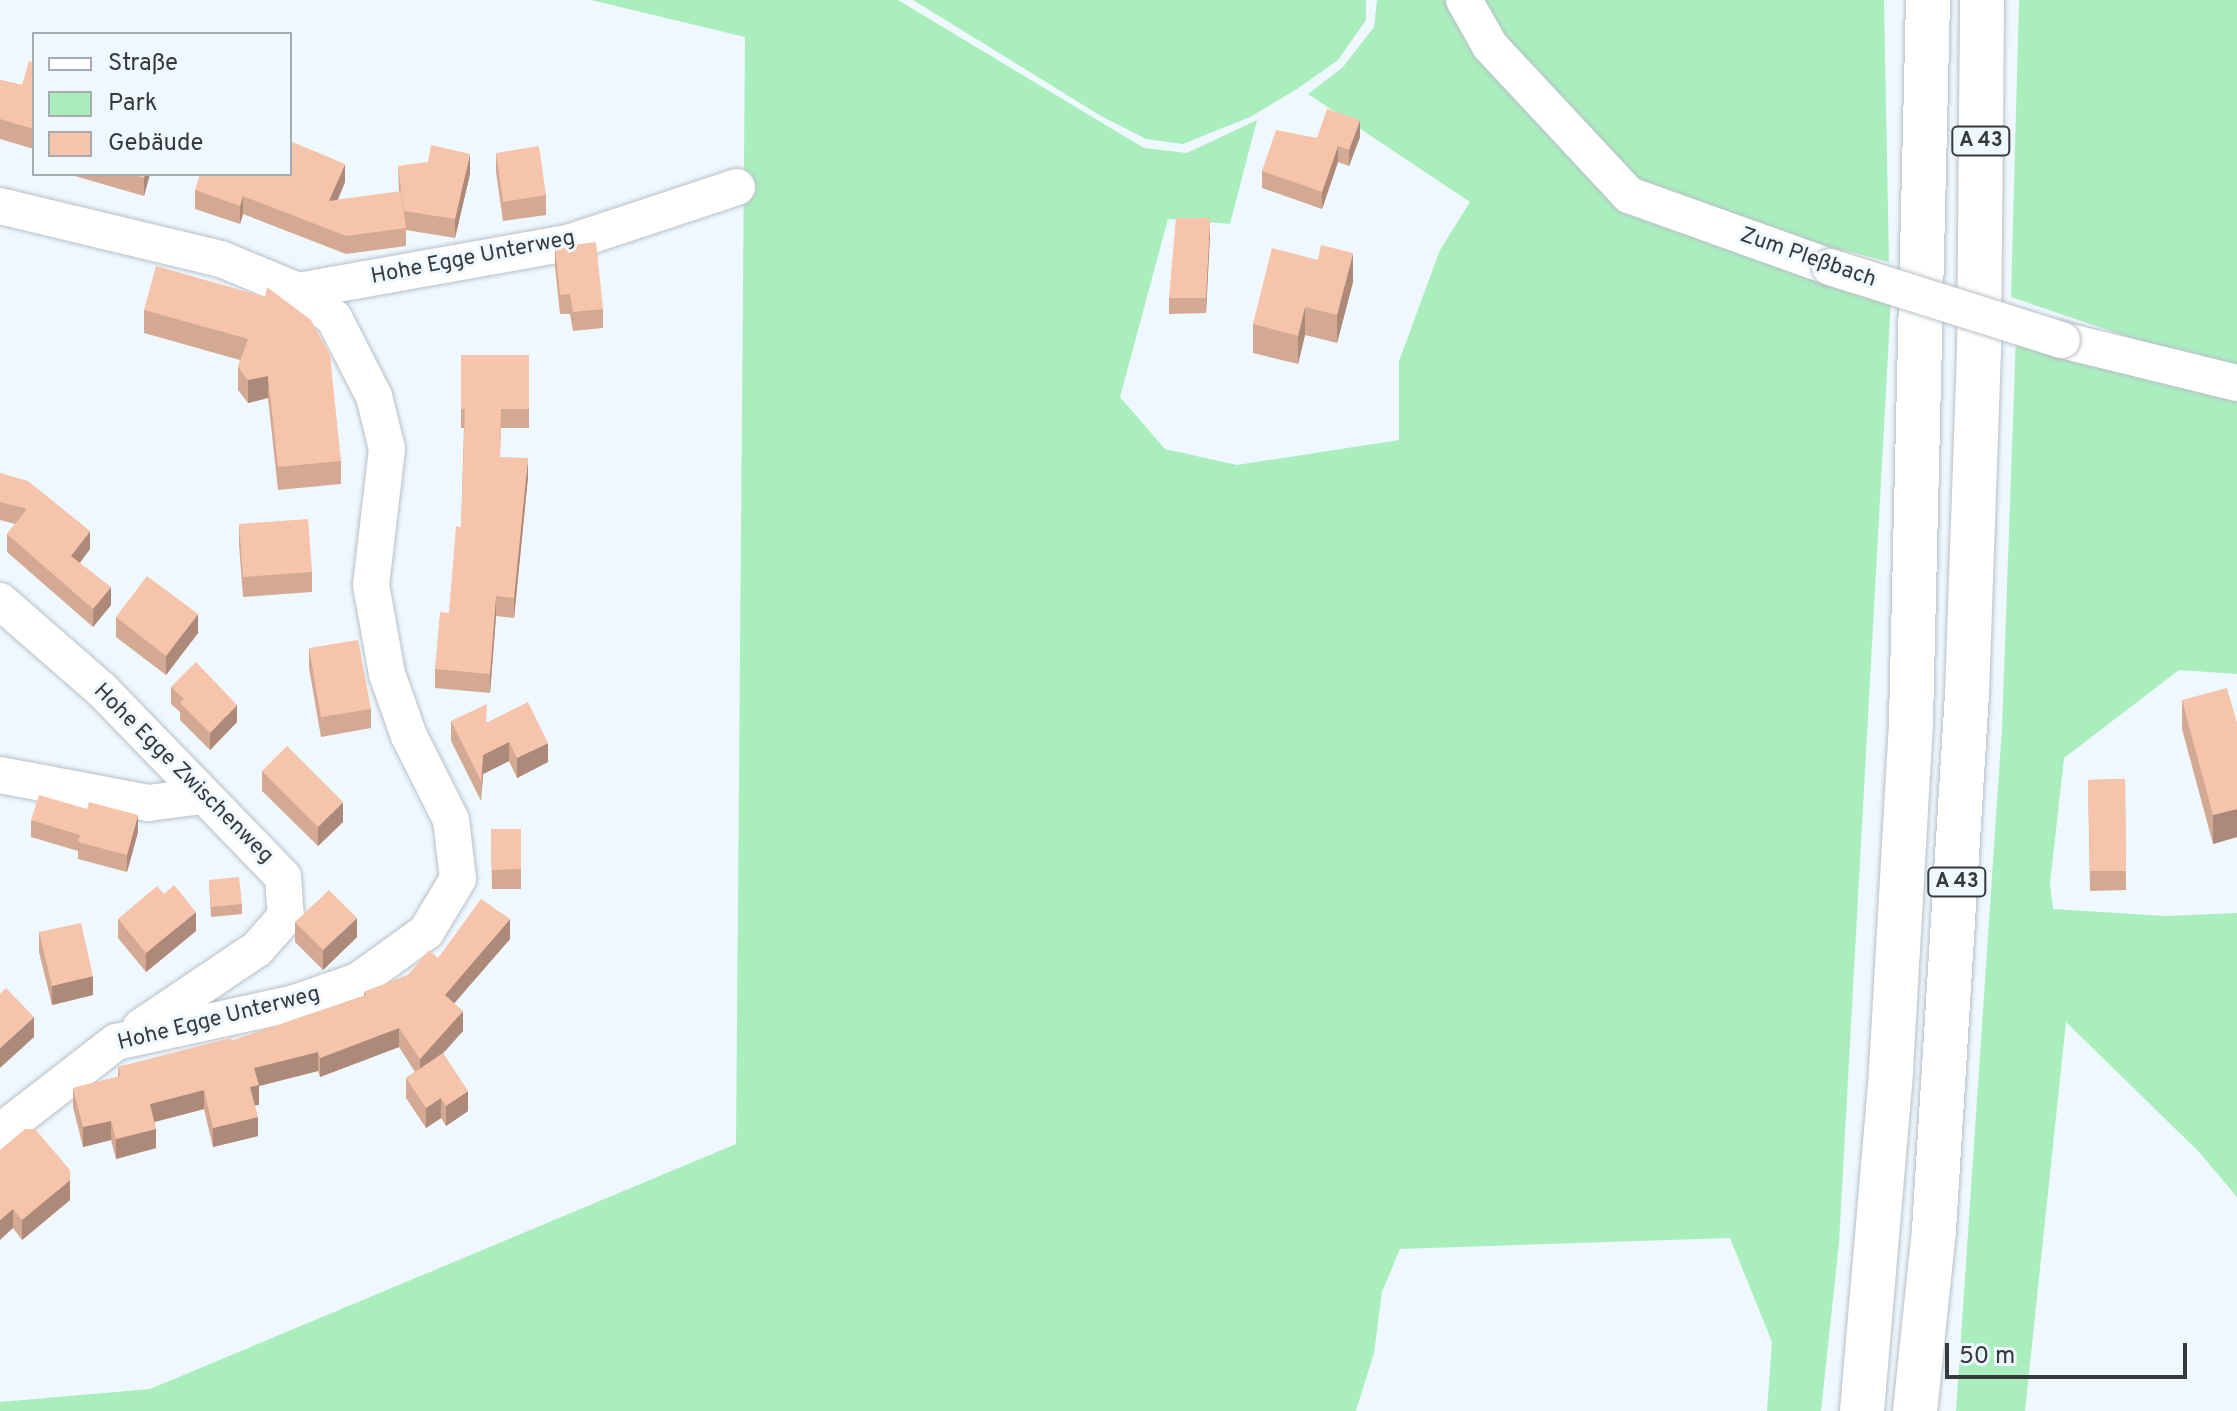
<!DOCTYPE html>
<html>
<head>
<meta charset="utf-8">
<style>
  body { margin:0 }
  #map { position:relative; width:2237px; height:1411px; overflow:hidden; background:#f0f8ff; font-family:Overpass,sans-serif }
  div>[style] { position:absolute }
  .green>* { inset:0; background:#aaeebe }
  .roads { filter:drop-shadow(0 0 2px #b8c0c6) drop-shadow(0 0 2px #b8c0c6) }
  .minor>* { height:36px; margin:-18px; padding:0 18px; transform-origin:18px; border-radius:18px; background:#fff }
  .highway>* { height:44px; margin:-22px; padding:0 22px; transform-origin:22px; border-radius:22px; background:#fff }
  .bridges { filter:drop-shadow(0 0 2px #b8c0c6) drop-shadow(0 0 2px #b8c0c6) }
  .minor-bridge>* { height:36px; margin:-18px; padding:0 18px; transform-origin:18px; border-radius:18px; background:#fff }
  .wall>* { inset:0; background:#d3a993 }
  .shaded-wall>* { inset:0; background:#ac8978 }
  .building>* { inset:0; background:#f5c4ab }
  span { translate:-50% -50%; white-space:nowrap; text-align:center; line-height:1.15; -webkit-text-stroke:6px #f0f8ff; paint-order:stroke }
  .shield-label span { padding:2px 6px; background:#f0f8ff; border:2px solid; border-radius:6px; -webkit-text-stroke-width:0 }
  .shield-label { font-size:20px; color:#373a3d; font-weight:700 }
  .street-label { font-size:22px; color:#373a3d }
  .legend { position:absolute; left:32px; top:32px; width:260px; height:144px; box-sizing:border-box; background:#f0f8ff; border:2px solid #a6acb1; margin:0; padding:10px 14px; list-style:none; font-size:24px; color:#373a3d }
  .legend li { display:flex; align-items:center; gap:16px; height:40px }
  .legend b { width:40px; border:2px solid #a6acb1 }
  .scale { position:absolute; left:1945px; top:1343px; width:242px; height:36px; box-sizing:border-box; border:4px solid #373a3d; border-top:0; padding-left:10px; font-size:24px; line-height:28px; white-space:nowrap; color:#373a3d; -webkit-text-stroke:6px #f0f8ff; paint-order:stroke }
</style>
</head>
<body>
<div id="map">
  <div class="green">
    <div style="clip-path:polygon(591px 0,898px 0,1144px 148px,1187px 153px,1257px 120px,1230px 224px,1168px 219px,1120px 397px,1165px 449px,1237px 465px,1399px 440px,1399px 361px,1440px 250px,1470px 202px,1308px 94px,1343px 67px,1374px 27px,1377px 0,1457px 0,1624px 199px,1891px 300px,1839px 1243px,1821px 1411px,1767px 1411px,1772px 1342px,1730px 1238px,1400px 1249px,1382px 1292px,1374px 1353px,1356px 1411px,0 1411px,0 1402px,150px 1389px,736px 1144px,745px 37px)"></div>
    <div style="clip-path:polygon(913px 0,1366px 0,1366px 20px,1338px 60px,1297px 89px,1250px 117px,1183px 144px,1146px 139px,1101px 116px)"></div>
    <div style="clip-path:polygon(1472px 0,1884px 0,1889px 262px,1832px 247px,1830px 267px,1631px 192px)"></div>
    <div style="clip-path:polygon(2019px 0,2237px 0,2237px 374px,2011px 297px)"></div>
    <div style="clip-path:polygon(2016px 335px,2237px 396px,2237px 674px,2179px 670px,2064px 758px,2050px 884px,2053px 909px,2166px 916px,2237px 913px,2237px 1197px,2199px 1152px,2066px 1022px,2025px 1411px,1956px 1411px,2002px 728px)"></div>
  </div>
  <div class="roads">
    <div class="minor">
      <div style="left:1464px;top:0;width:53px;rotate:60.5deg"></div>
      <div style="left:1490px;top:46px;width:204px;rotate:47deg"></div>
      <div style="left:1629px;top:195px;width:214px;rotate:19.7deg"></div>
      <div style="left:0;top:206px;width:227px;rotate:13.5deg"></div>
      <div style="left:221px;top:259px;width:83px;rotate:22.6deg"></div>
      <div style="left:298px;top:291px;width:45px;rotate:36.9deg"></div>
      <div style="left:334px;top:318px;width:88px;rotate:62.9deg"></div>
      <div style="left:374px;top:396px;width:55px;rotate:76.2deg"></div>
      <div style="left:387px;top:449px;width:137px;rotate:96.7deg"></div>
      <div style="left:371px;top:585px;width:90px;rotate:79.8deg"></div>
      <div style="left:387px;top:674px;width:66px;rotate:70.5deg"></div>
      <div style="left:409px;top:736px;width:94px;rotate:63.4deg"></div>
      <div style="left:451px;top:820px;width:59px;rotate:83.2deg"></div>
      <div style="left:458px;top:879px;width:62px;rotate:121.1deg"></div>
      <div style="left:426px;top:932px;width:84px;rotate:144.2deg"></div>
      <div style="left:358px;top:981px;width:67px;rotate:160.8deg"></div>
      <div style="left:295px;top:1003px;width:183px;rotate:167.7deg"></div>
      <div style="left:116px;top:1042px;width:147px;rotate:142.2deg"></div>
      <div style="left:298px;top:291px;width:274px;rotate:-10.1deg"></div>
      <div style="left:568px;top:243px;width:178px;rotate:-18.3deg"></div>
      <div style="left:2062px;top:340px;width:180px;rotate:13.8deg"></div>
      <div style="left:0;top:601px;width:135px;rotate:41.1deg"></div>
      <div style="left:102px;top:690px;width:260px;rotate:45.9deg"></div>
      <div style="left:283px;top:877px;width:39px;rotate:86deg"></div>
      <div style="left:286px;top:916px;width:44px;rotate:131.3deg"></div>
      <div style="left:257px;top:949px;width:140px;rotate:146.1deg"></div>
      <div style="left:0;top:775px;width:151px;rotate:10.7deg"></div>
      <div style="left:148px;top:803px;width:55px;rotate:-7.3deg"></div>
    </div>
    <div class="highway">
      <div style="left:1862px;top:1411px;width:342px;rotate:-85.1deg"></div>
      <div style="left:1891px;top:1070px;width:350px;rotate:-86.7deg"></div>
      <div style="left:1911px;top:721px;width:721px;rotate:-88.65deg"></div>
      <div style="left:1915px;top:1411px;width:182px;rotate:-84deg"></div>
      <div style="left:1934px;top:1230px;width:537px;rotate:-86.48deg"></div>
      <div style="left:1967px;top:694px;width:343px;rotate:-88deg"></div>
      <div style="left:1979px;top:351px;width:351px;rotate:-89.5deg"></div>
    </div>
  </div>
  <div class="bridges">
    <div class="minor-bridge">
      <div style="left:1830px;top:267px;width:243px;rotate:17.5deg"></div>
    </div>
  </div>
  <div class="wall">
    <div style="clip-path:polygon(34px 63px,34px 149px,0 139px,0 80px,22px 85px)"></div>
    <div style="clip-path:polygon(1360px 137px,1349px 166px,1338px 162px,1322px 209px,1262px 188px,1262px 171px,1317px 138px)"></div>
    <div style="clip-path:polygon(496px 153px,546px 195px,546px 215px,503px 221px,496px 172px)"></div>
    <div style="clip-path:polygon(398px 166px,470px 174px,455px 238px,406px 230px,406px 246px,346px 254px,243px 214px,240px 224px,195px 209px,195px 190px,345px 182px,338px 200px,399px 192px)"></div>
    <div style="clip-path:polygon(68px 174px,150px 174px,144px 196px)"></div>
    <div style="clip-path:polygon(1210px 234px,1206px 313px,1169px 314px,1169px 298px)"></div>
    <div style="clip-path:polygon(555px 247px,603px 309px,603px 328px,573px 331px,570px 314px,560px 314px,555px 267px)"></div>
    <div style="clip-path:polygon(1353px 282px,1337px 343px,1305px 335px,1298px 364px,1253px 353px,1253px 324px)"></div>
    <div style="clip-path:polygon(265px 297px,341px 461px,341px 484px,278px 490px,268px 398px,248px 403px,238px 390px,238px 367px,240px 360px,144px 333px,144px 310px)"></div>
    <div style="clip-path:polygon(461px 355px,529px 355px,529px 428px,501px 428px,500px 457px,528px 477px,514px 618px,496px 616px,490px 693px,435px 688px,435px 669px,449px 613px,461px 527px,464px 428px,461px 428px)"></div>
    <div style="clip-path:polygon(0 473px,90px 549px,80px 563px,111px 605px,93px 627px,7px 552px,7px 534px,15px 524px,0 520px)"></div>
    <div style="clip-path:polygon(239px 524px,312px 572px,312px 592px,243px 597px,239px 544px)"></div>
    <div style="clip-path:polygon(116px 617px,198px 633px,166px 675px,116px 637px)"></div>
    <div style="clip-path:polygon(309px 648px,371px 709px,371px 728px,321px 737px,309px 668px)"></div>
    <div style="clip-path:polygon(171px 687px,237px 722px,210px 750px,180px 720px,180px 712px,171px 704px)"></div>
    <div style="clip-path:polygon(2182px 700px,2237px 723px,2237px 837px,2213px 844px,2182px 729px)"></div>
    <div style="clip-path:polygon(451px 721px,487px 722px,548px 762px,517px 778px,509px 761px,483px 774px,481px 801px,451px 741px)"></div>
    <div style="clip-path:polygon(262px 771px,343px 822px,318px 846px,262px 791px)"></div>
    <div style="clip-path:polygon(2125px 779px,2126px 890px,2090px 891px,2088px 780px)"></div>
    <div style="clip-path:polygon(31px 820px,138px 832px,127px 872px,78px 859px,78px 851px,31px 837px)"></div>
    <div style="clip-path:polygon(491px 829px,521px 829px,521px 889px,492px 889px)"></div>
    <div style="clip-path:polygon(209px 880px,242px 904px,242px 914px,211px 917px)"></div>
    <div style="clip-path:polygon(118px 919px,196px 931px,146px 972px,118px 938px)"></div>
    <div style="clip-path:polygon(295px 922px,357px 937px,323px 970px,295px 942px)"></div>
    <div style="clip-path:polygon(39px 932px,93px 995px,52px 1005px,39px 952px)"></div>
    <div style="clip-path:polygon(510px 939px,454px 1003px,463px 1031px,443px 1053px,468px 1111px,446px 1126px,441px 1118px,426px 1128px,406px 1098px,406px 1078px,415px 1072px,399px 1047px,320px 1077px,318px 1071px,259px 1086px,259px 1105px,255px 1105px,258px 1136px,213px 1147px,204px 1109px,155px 1122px,156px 1148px,116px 1159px,111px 1140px,83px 1147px,73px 1107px,73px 1088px,118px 1077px,118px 1067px,234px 1040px,364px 996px,364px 992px,408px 975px,438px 958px)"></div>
    <div style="clip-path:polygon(0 1150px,70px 1200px,22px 1240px,13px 1228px)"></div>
  </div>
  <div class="shaded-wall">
    <div style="clip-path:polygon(1360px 120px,1360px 137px,1349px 166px,1349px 150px)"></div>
    <div style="clip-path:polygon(1338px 146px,1338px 162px,1322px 209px,1322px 192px)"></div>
    <div style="clip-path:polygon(470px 154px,470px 174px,455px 238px,455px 219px)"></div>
    <div style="clip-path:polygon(345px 164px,345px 182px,329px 219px,329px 201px)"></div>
    <div style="clip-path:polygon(145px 174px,150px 174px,144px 196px,144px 178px)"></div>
    <div style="clip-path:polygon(243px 196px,243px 214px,240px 224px,240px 206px)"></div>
    <div style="clip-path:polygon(1210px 218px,1210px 234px,1206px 313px,1206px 298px)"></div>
    <div style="clip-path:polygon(1353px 253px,1353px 282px,1337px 343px,1337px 315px)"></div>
    <div style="clip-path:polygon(1305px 307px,1305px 335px,1298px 364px,1298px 336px)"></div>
    <div style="clip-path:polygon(268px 376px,268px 398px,248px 403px,248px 380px)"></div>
    <div style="clip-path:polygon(528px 458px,528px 477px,514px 618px,514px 598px)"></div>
    <div style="clip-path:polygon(90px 531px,90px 549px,71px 574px,71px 556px)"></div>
    <div style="clip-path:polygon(111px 587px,111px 605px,93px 627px,93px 609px)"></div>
    <div style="clip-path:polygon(496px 596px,496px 616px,490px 693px,490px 674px)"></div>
    <div style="clip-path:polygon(198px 614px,198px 633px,166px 675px,166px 656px)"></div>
    <div style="clip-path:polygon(237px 705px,237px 722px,210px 750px,210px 733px)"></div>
    <div style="clip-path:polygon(509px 742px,509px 761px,483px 774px,481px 801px,483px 755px)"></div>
    <div style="clip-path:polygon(548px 743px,548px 762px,517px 778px,517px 758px)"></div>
    <div style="clip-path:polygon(343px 802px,343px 822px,318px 846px,318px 827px)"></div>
    <div style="clip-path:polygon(2237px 809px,2237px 837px,2213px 844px,2213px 815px)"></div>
    <div style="clip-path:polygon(138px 815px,138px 832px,127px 872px,127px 855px)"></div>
    <div style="clip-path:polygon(196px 912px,196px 931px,146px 972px,146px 953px)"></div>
    <div style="clip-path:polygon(357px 918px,357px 937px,323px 970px,323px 950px)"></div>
    <div style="clip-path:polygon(510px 919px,510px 939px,445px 1014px,445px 995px)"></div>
    <div style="clip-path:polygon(93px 976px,93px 995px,52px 1005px,52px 986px)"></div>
    <div style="clip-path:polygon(463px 1011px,463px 1031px,420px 1079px,420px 1059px)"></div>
    <div style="clip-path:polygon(34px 1017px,34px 1037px,0 1068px,0 1048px)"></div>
    <div style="clip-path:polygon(399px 1028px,399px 1047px,320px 1077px,320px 1058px)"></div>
    <div style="clip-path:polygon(318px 1052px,318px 1071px,259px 1086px,259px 1105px,250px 1106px,250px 1087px,254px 1068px)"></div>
    <div style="clip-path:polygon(204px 1090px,204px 1109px,150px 1123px,150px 1104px)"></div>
    <div style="clip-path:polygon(468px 1091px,468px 1111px,446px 1126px,446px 1106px)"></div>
    <div style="clip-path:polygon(441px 1098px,441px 1118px,426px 1128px,426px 1108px)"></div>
    <div style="clip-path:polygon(258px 1117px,258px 1136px,213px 1147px,213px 1128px)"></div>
    <div style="clip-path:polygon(111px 1121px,111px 1140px,83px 1147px,83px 1127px)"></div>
    <div style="clip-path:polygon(156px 1129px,156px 1148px,116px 1159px,116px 1139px)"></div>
    <div style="clip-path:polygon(70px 1180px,70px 1200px,22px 1240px,22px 1220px)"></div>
    <div style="clip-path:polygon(13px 1209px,13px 1228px,0 1240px,0 1220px)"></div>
  </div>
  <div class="building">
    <div style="clip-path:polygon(29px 61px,34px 63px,34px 129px,0 119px,0 80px,22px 85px)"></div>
    <div style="clip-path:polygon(1327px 109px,1360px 120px,1349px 150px,1338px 146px,1322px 192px,1262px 171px,1276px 130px,1317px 138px)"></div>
    <div style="clip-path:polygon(290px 141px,345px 164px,329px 201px,401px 191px,406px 228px,346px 236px,243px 196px,240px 206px,195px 190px,200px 174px,290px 174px)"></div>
    <div style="clip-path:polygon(431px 145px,470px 154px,455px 219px,404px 211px,398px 166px,428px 162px)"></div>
    <div style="clip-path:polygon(539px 146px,546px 195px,503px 202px,496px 153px)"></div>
    <div style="clip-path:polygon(131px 174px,145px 174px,144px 178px)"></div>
    <div style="clip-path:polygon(1176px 218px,1210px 218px,1206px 298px,1169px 298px)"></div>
    <div style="clip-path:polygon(596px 242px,603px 309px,573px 312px,570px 294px,560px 295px,555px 247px)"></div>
    <div style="clip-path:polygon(1321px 245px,1353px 253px,1337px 315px,1305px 307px,1298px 336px,1253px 324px,1272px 248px,1318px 260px)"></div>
    <div style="clip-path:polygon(156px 266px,265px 297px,267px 287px,311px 320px,330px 355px,341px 461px,278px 467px,268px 376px,248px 380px,238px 367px,248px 339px,144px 310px)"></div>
    <div style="clip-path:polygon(461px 355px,529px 355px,529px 409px,501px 409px,500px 457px,528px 458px,514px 598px,496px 596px,490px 674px,435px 669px,440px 612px,449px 613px,456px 526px,461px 527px,465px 409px,461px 409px)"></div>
    <div style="clip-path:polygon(0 473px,28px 481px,90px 531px,71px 556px,111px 587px,93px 609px,7px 534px,27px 509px,0 502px)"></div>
    <div style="clip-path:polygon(308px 519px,312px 572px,243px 577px,239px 524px)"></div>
    <div style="clip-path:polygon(147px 576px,198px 614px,166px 656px,116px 617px)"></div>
    <div style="clip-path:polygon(358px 640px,371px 709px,321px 717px,309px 648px)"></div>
    <div style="clip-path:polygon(196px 662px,237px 705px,210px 733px,180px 703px,184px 699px,171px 687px)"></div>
    <div style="clip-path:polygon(2227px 688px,2237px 723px,2237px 809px,2213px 815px,2182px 700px)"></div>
    <div style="clip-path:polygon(528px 702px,548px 743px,517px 758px,509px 742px,483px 755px,481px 781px,451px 721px,487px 704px,486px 723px)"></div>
    <div style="clip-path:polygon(287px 746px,343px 802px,318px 827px,262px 771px)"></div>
    <div style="clip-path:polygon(2125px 779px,2126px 871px,2090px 871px,2088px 780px)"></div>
    <div style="clip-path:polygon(39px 795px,87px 809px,89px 802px,138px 815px,127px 855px,78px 842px,80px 835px,31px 820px)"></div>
    <div style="clip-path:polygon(491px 829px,521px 829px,521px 869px,492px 870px)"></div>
    <div style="clip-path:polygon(239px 877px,242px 904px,211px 907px,209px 880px)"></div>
    <div style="clip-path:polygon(174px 885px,196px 912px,146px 953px,118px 919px,157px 886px,164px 894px)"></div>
    <div style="clip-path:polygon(329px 890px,357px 918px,323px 950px,295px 922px)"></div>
    <div style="clip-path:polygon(481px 899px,510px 919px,445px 995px,463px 1011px,420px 1059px,399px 1028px,320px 1058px,318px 1052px,254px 1068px,259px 1085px,250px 1087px,258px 1117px,213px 1128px,204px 1090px,150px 1104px,156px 1129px,116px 1139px,111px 1121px,83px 1127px,73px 1088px,120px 1076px,118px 1067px,234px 1037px,228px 1042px,366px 995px,364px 992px,408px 975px,429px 950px,438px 958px)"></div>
    <div style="clip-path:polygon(81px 923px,93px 976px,52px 986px,39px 932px)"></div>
    <div style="clip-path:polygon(6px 988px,34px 1017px,0 1048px,0 994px)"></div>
    <div style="clip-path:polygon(443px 1053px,468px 1091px,446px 1106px,441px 1098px,426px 1108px,406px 1078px)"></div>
    <div style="clip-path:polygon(25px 1129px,35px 1129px,70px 1170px,70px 1180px,22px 1220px,13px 1209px,0 1220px,0 1150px)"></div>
  </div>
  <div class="shield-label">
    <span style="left:1981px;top:141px">A 43</span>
    <span style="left:1957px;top:882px">A 43</span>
  </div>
  <div class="street-label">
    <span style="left:473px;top:258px;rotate:-11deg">Hohe Egge Unterweg</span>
    <span style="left:1808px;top:258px;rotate:19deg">Zum Pleßbach</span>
    <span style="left:183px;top:774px;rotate:45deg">Hohe Egge Zwischenweg</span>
    <span style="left:219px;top:1019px;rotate:-14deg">Hohe Egge Unterweg</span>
  </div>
  <ul class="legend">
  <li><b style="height:10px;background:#fff"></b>Straße</li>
  <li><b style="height:22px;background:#aaeebe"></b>Park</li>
  <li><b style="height:22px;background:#f5c4ab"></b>Gebäude</li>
  </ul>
  <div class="scale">50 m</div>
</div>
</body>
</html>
